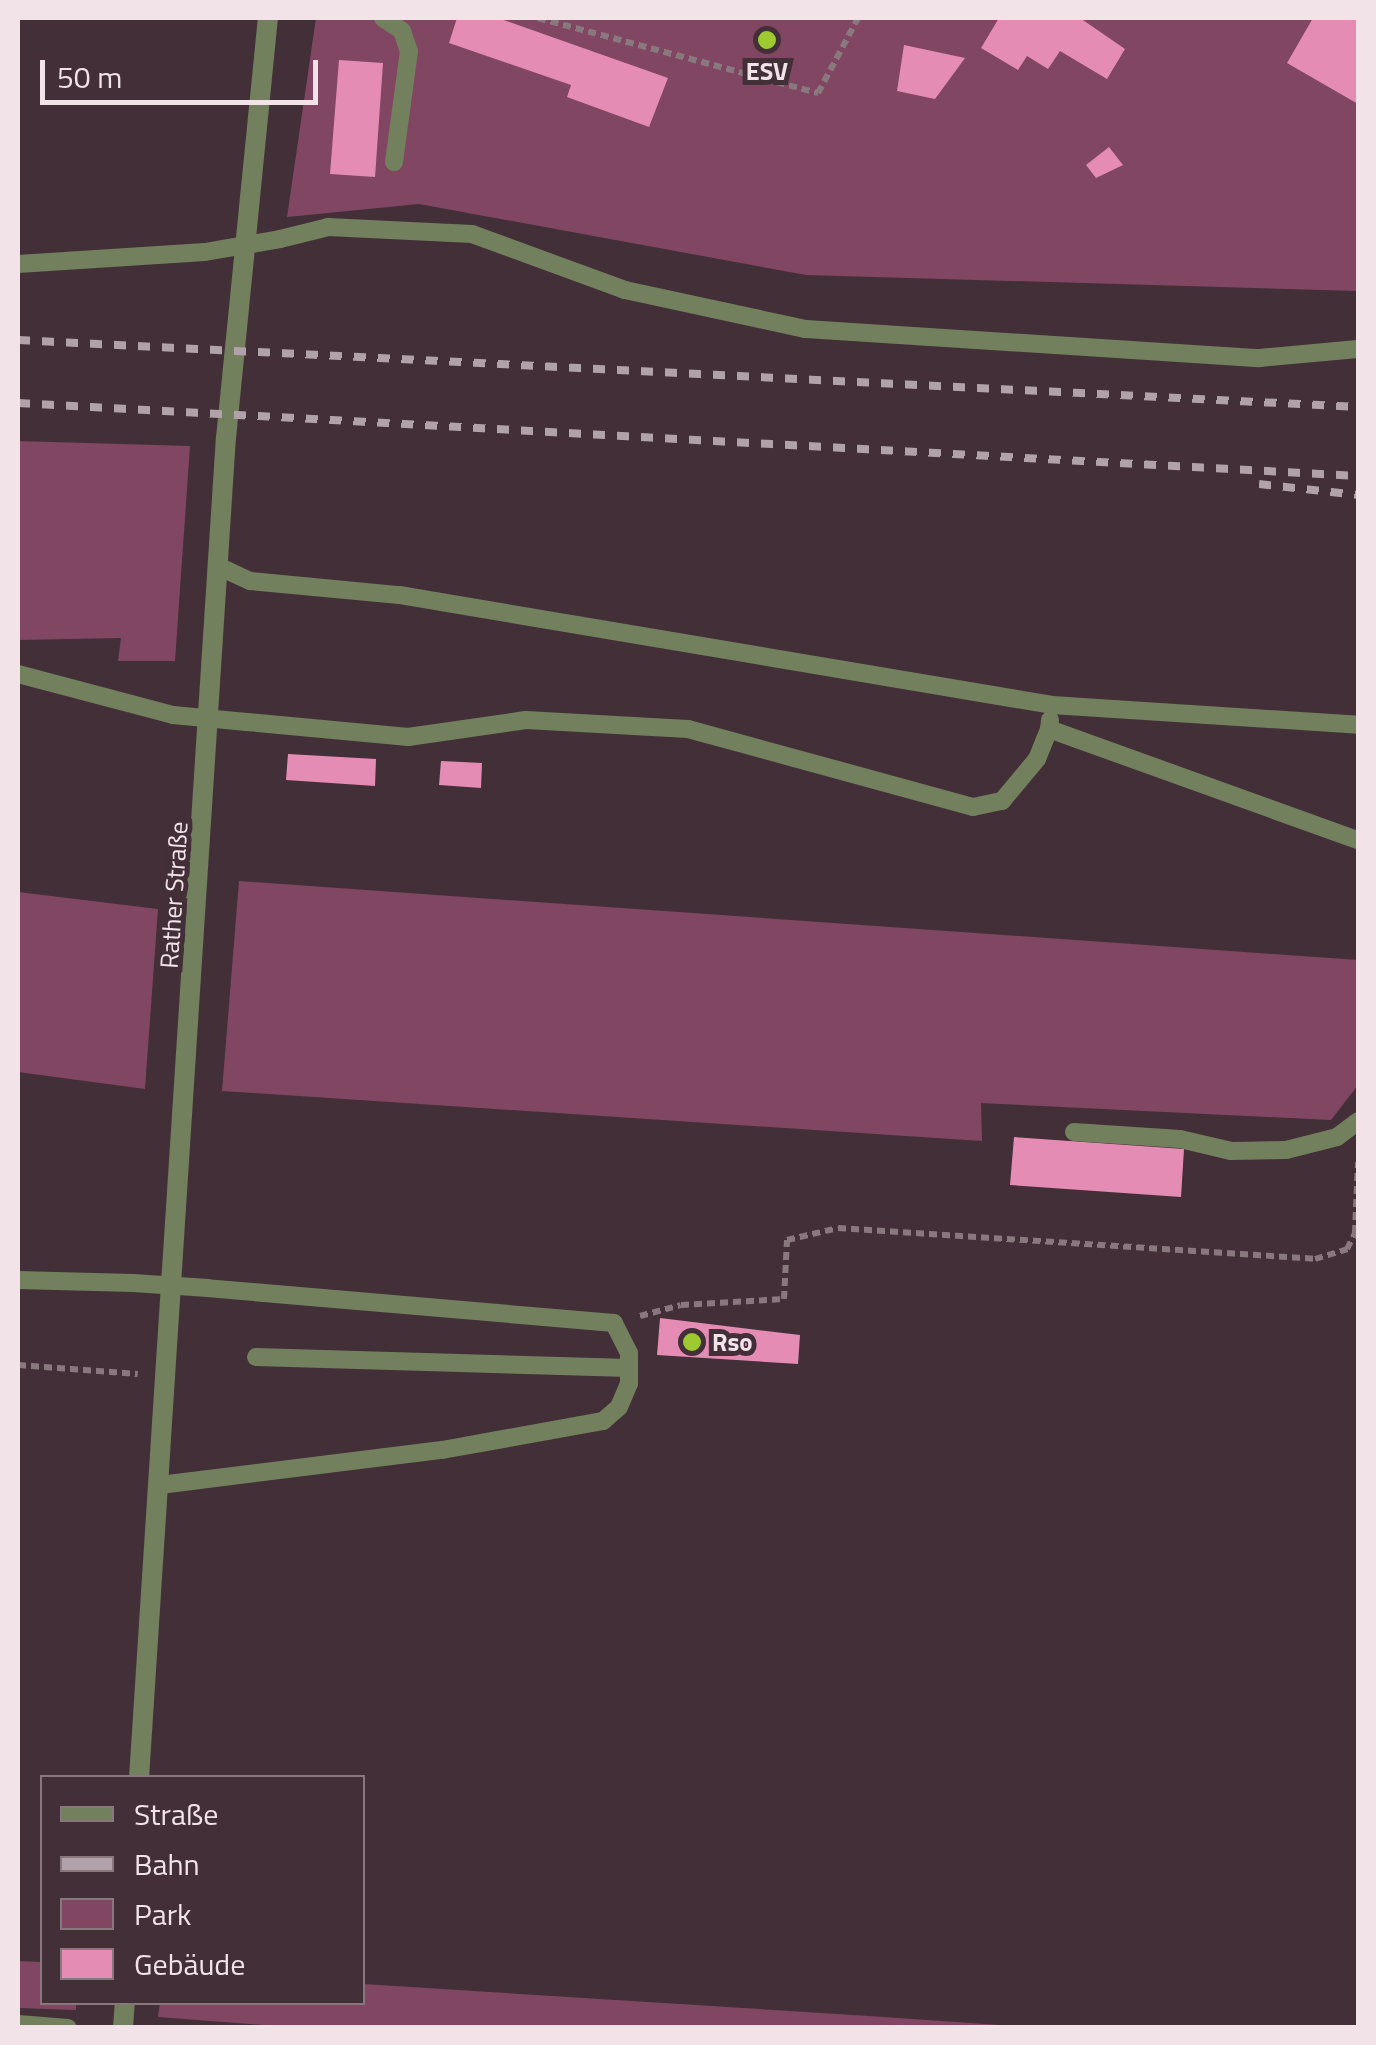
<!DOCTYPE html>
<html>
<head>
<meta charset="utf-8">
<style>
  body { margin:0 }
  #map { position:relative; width:1376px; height:2045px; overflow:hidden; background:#432f38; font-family:"Titillium Web",sans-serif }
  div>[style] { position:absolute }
  .green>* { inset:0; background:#814762 }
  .building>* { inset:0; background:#e48cb4 }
  .path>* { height:6px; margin-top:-3px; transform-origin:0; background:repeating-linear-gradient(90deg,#8a787f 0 8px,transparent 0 13px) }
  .service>* { height:18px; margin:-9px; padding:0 9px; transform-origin:9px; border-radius:9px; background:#72805d }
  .tertiary>* { height:20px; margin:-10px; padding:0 10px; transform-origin:10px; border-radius:10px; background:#72805d }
  .rail>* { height:8px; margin-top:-4px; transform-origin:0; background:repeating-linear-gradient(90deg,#b1a1a8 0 12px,transparent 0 24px) }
  .service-bridge>* { height:18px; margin:-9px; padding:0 9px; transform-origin:9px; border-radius:9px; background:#72805d }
  .dots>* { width:28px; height:28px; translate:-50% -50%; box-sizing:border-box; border:5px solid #432f38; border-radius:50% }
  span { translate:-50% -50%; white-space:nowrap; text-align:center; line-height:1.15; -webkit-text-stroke:10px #432f38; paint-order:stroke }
  .poi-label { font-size:25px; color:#f1e3e8; font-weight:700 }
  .left { translate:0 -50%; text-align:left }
  .street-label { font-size:25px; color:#f1e3e8 }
  .frame { position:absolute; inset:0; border:20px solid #f1e3e8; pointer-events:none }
  .legend { position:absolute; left:40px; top:1775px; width:325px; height:230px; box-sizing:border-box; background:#432f38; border:2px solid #89777e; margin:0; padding:12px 18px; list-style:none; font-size:30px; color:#f1e3e8 }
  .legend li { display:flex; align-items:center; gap:20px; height:50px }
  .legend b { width:50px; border:2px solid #89777e }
  .scale { position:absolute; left:40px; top:60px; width:278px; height:45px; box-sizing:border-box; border:5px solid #f1e3e8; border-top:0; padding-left:12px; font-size:30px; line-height:35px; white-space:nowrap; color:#f1e3e8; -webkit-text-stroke:8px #432f38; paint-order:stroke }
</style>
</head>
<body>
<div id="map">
  <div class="green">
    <div style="clip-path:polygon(316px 18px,1358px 18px,1358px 291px,806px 275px,419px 204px,287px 217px)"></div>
    <div style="clip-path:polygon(18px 441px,190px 446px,175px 661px,118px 661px,121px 638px,18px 640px)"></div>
    <div style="clip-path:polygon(239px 881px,1358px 960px,1358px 1085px,1331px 1120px,981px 1103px,982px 1141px,222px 1091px)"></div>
    <div style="clip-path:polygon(18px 892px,158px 909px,145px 1089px,18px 1072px)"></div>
    <div style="clip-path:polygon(18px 1961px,42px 1962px,42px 2002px,76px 2003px,76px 2010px,18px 2008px)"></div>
    <div style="clip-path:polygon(363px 1984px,869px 2016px,1029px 2027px,303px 2028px,158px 2017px,160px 2003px,362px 2002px)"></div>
  </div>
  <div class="building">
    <div style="clip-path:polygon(457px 18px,498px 18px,668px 78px,649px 127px,567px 97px,571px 85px,449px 43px)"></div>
    <div style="clip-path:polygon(999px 18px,1080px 18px,1125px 49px,1107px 79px,1060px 51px,1048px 69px,1027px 56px,1018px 70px,981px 48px)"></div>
    <div style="clip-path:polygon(1313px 18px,1358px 19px,1358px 104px,1287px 63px)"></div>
    <div style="clip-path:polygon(904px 45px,965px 58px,935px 99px,897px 91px)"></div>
    <div style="clip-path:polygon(339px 60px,383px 63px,375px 177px,330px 174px)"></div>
    <div style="clip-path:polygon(1109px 147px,1123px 165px,1096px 178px,1086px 165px)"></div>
    <div style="clip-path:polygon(288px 754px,376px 759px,375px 786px,286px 780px)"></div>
    <div style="clip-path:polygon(441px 761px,482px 763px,481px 788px,439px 785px)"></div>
    <div style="clip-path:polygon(1014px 1137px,1184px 1149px,1181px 1197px,1010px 1185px)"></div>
    <div style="clip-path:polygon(660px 1318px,800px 1335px,798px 1364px,657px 1355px)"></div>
  </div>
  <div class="path">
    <div style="left:538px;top:18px;width:290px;rotate:15deg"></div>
    <div style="left:818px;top:93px;width:85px;rotate:-61.9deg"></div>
    <div style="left:640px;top:1316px;width:42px;rotate:-15deg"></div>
    <div style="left:681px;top:1305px;width:103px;rotate:-3.3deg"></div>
    <div style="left:784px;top:1299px;width:59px;rotate:-87.1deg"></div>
    <div style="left:787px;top:1240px;width:52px;rotate:-13.2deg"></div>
    <div style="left:838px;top:1228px;width:478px;rotate:3.7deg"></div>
    <div style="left:1315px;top:1259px;width:34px;rotate:-17deg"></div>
    <div style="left:1347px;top:1249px;width:18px;rotate:-63deg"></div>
    <div style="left:1355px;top:1233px;width:71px;rotate:-87.6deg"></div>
    <div style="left:18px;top:1365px;width:120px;rotate:4.3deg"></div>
  </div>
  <div class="service">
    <div style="left:383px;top:18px;width:23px;rotate:34deg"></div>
    <div style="left:402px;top:31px;width:21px;rotate:71deg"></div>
    <div style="left:409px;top:51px;width:112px;rotate:97.7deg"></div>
    <div style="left:280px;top:239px;width:49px;rotate:-14deg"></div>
    <div style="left:328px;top:227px;width:144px;rotate:2.8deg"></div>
    <div style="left:472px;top:234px;width:163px;rotate:20.1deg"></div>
    <div style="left:625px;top:290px;width:185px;rotate:12.2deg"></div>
    <div style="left:806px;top:329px;width:454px;rotate:3.7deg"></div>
    <div style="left:1259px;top:358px;width:99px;rotate:-5.2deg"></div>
    <div style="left:18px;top:264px;width:187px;rotate:-3.7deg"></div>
    <div style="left:222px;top:568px;width:31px;rotate:25deg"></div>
    <div style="left:250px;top:581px;width:150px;rotate:5.4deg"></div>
    <div style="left:399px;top:595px;width:662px;rotate:9.56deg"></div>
    <div style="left:1052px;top:705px;width:307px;rotate:3.7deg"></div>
    <div style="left:18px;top:674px;width:160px;rotate:14.8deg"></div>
    <div style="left:1050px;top:720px;width:9px;rotate:96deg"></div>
    <div style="left:1049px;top:729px;width:328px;rotate:19.8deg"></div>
    <div style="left:247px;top:722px;width:162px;rotate:5.3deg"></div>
    <div style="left:408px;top:737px;width:119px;rotate:-8.2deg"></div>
    <div style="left:526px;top:720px;width:162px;rotate:3.2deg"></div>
    <div style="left:688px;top:729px;width:295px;rotate:15.3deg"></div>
    <div style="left:973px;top:807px;width:30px;rotate:-12deg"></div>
    <div style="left:1002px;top:801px;width:55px;rotate:-50.2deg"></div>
    <div style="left:1037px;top:759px;width:32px;rotate:-68deg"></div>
    <div style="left:1074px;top:1132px;width:106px;rotate:3.8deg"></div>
    <div style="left:1180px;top:1139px;width:52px;rotate:13.2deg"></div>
    <div style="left:1231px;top:1151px;width:55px;rotate:-1deg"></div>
    <div style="left:1286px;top:1150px;width:53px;rotate:-14.3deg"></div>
    <div style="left:1337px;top:1137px;width:26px;rotate:-37deg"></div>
    <div style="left:18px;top:1280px;width:115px;rotate:1.5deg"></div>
    <div style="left:256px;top:1357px;width:373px;rotate:1.7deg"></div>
    <div style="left:160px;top:1485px;width:284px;rotate:-7.1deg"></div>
    <div style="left:442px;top:1450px;width:164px;rotate:-10.2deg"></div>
    <div style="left:603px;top:1421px;width:21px;rotate:-41deg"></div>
    <div style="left:619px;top:1407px;width:25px;rotate:-67deg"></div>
    <div style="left:629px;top:1384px;width:31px;rotate:-90deg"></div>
    <div style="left:629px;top:1353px;width:34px;rotate:-117deg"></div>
    <div style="left:614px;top:1323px;width:408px;rotate:-175.1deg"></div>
    <div style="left:18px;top:2024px;width:50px;rotate:4.6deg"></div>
  </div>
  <div class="tertiary">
    <div style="left:139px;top:1778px;width:1343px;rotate:-86.29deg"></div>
    <div style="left:226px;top:438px;width:422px;rotate:-84.3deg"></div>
    <div style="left:123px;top:2028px;width:26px;rotate:-86deg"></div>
  </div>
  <div class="rail">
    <div style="left:18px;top:340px;width:1342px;rotate:2.86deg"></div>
    <div style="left:18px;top:403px;width:1342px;rotate:3.12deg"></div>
    <div style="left:1259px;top:484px;width:100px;rotate:6.3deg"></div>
  </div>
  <div class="service-bridge">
    <div style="left:205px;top:252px;width:76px;rotate:-9.8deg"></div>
    <div style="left:173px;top:715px;width:74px;rotate:5.4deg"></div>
    <div style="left:133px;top:1283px;width:75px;rotate:3.8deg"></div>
  </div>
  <div class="dots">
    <div style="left:767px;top:40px;background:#9dca30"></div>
    <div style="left:692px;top:1342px;background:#9dca30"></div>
  </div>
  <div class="poi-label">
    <span style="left:767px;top:71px">ESV</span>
    <span class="left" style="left:712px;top:1342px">Rso</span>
  </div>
  <div class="street-label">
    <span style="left:174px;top:895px;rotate:-86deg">Rather Straße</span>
  </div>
  <div class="frame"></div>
  <ul class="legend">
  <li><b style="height:12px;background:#72805d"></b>Straße</li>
  <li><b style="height:12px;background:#b1a1a8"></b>Bahn</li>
  <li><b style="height:28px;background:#814762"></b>Park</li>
  <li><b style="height:28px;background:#e48cb4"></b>Gebäude</li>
  </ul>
  <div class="scale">50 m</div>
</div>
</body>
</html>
